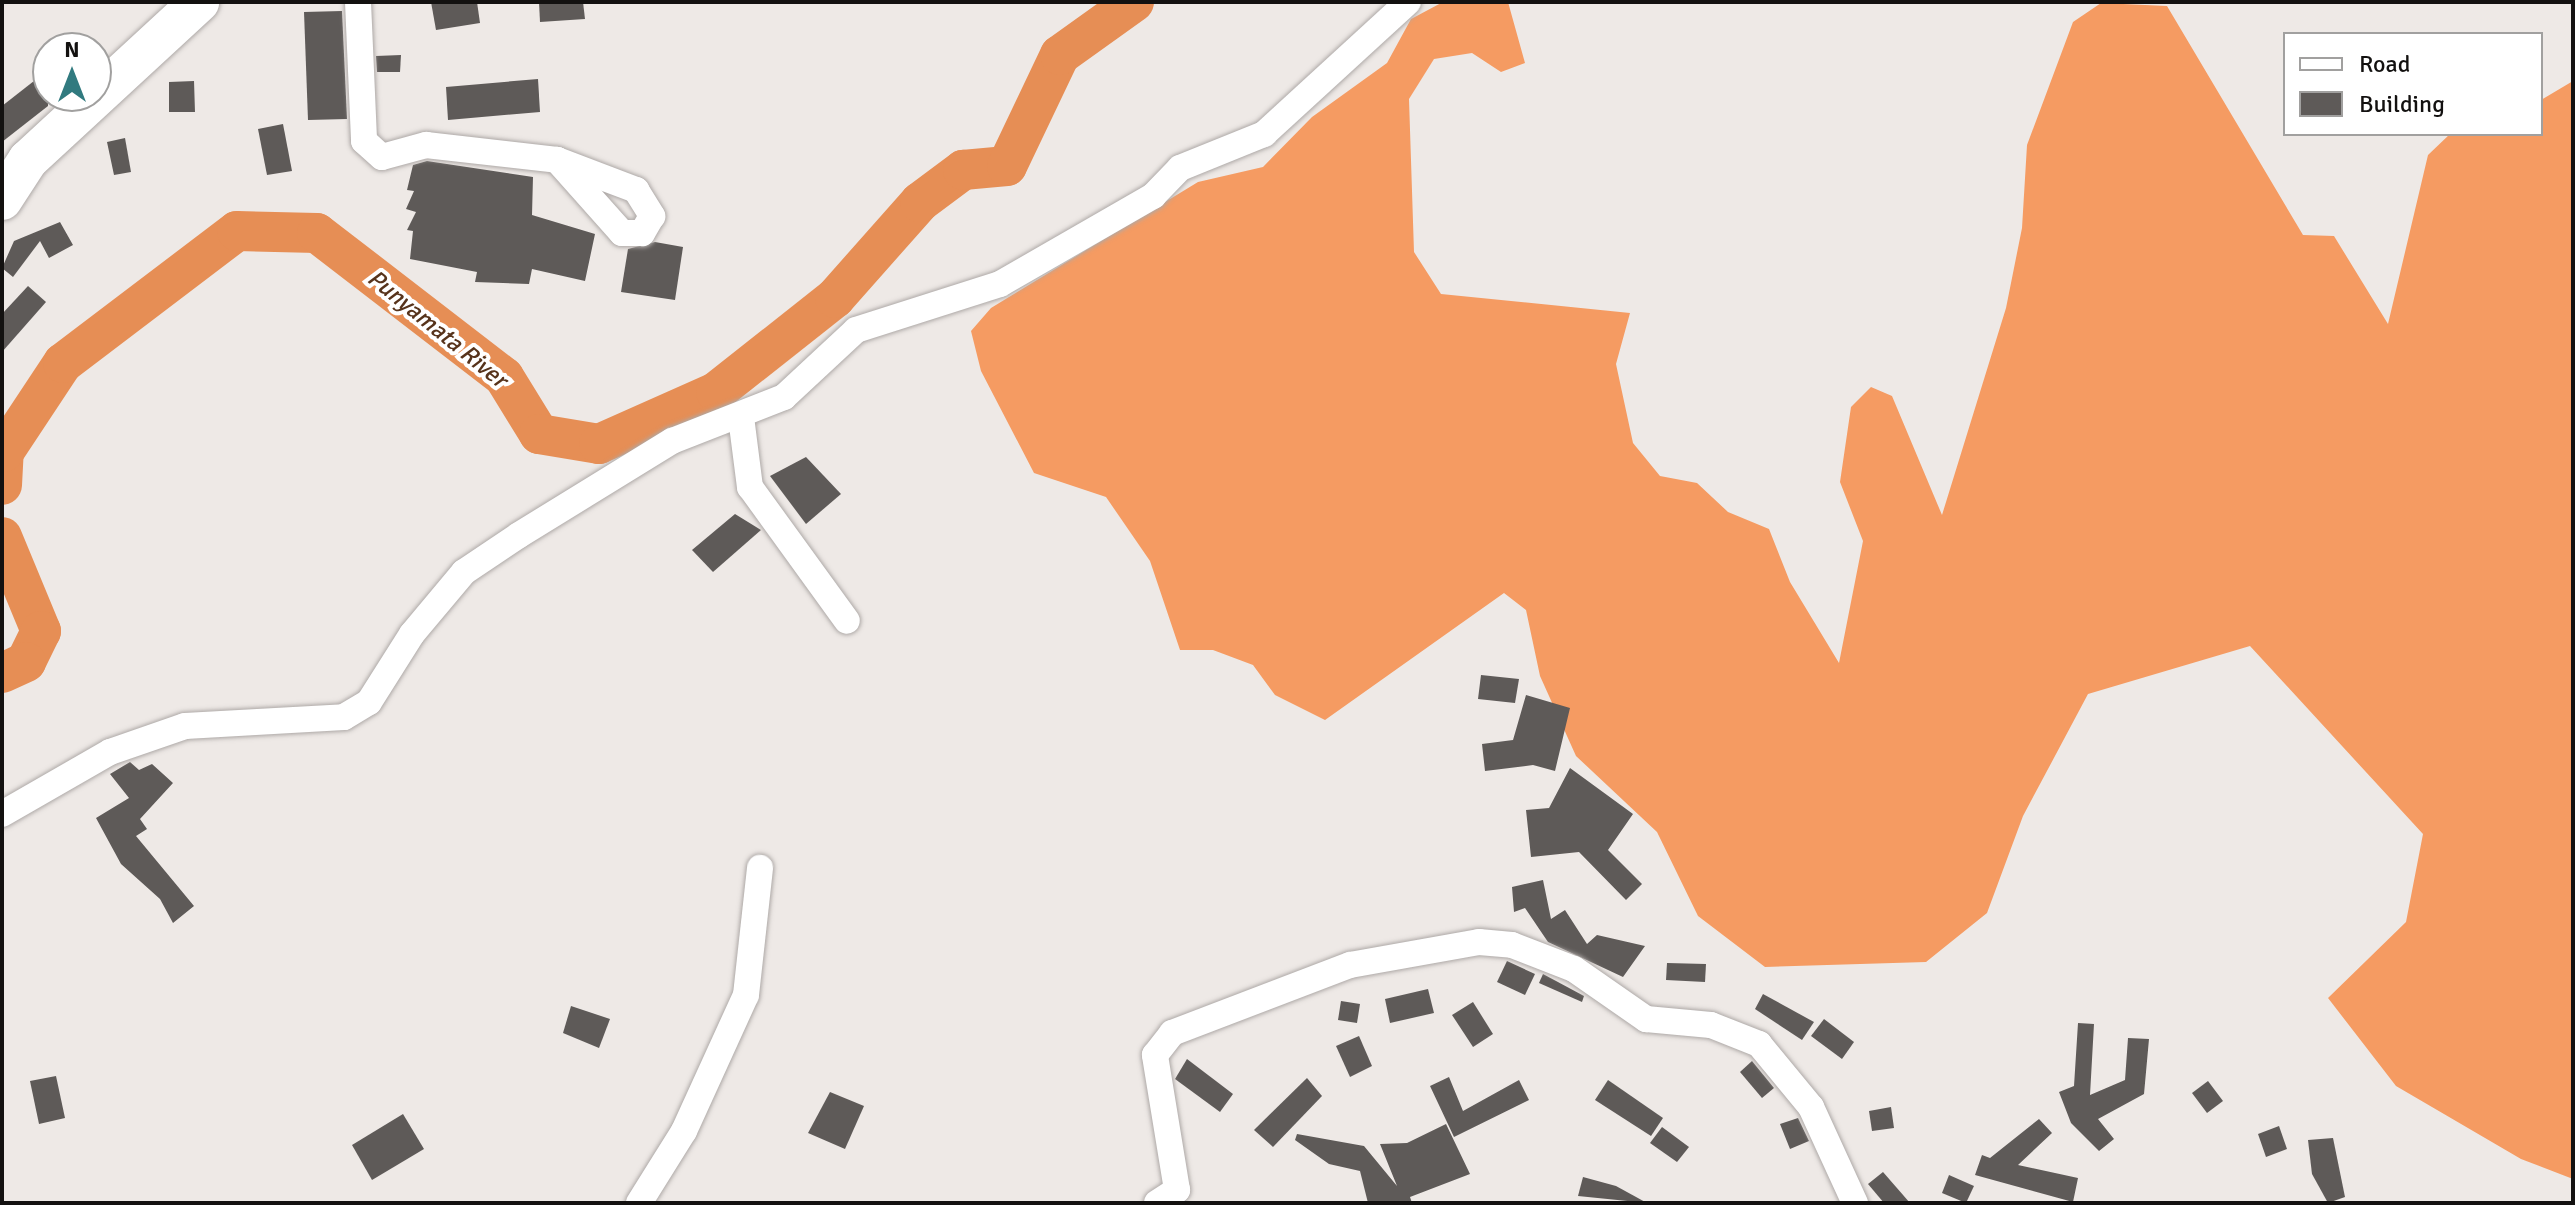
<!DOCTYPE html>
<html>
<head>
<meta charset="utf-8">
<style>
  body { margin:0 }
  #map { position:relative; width:2575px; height:1205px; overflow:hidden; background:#eee9e6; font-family:Signika,sans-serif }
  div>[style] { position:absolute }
  .forest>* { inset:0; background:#f59b62 }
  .river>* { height:40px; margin:-20px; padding:0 20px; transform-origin:20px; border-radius:20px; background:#e68e55 }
  .building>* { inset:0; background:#5e5a58 }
  .roads { filter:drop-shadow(0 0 2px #aea9a7) drop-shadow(0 0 2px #aea9a7) }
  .minor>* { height:26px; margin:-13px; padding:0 13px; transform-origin:13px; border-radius:13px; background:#fff }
  .primary>* { height:40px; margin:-20px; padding:0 20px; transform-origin:20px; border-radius:20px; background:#fff }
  span { translate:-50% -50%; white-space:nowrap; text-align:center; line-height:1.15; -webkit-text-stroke:8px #fff; paint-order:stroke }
  .water-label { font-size:24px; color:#57331b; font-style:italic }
  .frame { position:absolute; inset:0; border:4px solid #131110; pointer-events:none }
  .legend { position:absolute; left:2283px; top:32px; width:260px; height:104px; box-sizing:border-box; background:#fff; border:2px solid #a1a09f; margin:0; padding:10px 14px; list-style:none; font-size:24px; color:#131110 }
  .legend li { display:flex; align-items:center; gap:16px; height:40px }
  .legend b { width:40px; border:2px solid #a1a09f }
  .north { position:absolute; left:32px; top:32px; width:80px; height:80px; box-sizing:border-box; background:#fff; border:2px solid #a1a09f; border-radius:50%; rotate:0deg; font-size:22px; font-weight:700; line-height:32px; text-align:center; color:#131110 }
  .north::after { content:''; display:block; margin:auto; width:28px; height:36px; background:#317a7f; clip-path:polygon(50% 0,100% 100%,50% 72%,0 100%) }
</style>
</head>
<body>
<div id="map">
  <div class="forest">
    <div style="clip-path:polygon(1443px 2px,1508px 2px,1525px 63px,1501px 72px,1472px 53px,1434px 59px,1409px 99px,1414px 252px,1441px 294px,1630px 313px,1616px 364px,1633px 443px,1660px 476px,1697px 483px,1728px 512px,1769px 529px,1790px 582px,1839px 663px,1863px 541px,1840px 482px,1851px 407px,1871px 387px,1892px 396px,1942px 515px,2006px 308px,2022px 228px,2027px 145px,2073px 22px,2101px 3px,2167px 6px,2303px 235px,2334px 236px,2388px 324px,2428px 155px,2450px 134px,2541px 134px,2541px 100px,2573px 81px,2573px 1179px,2521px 1159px,2396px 1086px,2328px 998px,2406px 922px,2423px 834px,2250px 646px,2088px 694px,2023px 816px,1987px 913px,1926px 962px,1765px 967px,1698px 916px,1657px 832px,1576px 756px,1540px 676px,1526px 610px,1504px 593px,1325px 720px,1275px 695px,1253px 665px,1213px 650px,1180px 650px,1150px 561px,1106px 497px,1034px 473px,981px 371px,971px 331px,991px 308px,1198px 182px,1263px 167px,1312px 117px,1387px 63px,1411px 19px)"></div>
  </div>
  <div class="river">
    <div style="left:2px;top:485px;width:33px;rotate:-87deg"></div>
    <div style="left:4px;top:452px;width:107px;rotate:-56.5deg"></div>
    <div style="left:63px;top:363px;width:218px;rotate:-37.2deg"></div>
    <div style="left:237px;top:231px;width:80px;rotate:1.4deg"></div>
    <div style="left:317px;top:233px;width:236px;rotate:37.6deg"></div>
    <div style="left:504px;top:377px;width:67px;rotate:58.4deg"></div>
    <div style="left:539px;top:434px;width:61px;rotate:9.5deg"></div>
    <div style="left:599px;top:444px;width:128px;rotate:-24deg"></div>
    <div style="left:716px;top:392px;width:152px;rotate:-38.3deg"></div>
    <div style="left:835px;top:298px;width:128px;rotate:-48.5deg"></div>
    <div style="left:920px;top:202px;width:54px;rotate:-36.7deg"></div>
    <div style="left:963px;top:170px;width:44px;rotate:-5.2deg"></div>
    <div style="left:1007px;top:166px;width:123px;rotate:-64.5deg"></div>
    <div style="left:1060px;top:55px;width:91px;rotate:-35.6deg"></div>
    <div style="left:2px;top:537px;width:102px;rotate:67.5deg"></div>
    <div style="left:41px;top:631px;width:34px;rotate:116deg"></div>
    <div style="left:26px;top:662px;width:26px;rotate:155deg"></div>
  </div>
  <div class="building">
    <div style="clip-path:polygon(431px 2px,477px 2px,480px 23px,436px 30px)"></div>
    <div style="clip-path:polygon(539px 2px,583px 2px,585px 19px,540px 22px)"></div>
    <div style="clip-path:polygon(342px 11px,347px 119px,308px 120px,304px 12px)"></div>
    <div style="clip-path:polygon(401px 55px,400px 72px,377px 72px,376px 56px)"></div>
    <div style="clip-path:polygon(48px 70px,48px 106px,2px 142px,2px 106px)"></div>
    <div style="clip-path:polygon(538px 79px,540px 112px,448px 120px,446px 87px)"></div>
    <div style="clip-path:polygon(194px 81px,195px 112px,169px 112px,169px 82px)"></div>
    <div style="clip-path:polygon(283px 124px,292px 171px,267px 175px,258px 129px)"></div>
    <div style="clip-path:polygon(125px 138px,131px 172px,114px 175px,107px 142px)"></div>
    <div style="clip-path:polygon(427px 161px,533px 177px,532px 215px,595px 234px,585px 281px,532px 269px,529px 284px,475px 282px,477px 272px,410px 259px,413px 231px,407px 230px,416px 212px,406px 209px,414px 191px,407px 190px,413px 165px)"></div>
    <div style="clip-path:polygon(60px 222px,73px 245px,49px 258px,40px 241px,13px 277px,2px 268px,14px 241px)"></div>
    <div style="clip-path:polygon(655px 242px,683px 247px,675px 300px,621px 292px,628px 249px)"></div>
    <div style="clip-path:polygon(28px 286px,46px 302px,2px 352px,2px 314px)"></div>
    <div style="clip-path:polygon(806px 457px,841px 494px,806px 524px,770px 476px)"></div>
    <div style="clip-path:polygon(735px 514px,761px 530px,713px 572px,692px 550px)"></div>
    <div style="clip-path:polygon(1481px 675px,1519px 679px,1515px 703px,1478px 699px)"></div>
    <div style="clip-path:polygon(1526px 695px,1570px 708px,1555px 771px,1533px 765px,1485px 771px,1482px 744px,1513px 740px)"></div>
    <div style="clip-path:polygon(130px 762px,139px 770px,152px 764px,173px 783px,140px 819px,147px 829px,136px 836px,194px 906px,173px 923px,160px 899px,121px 864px,96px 818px,129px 798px,110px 774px)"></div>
    <div style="clip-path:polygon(1570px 768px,1633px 814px,1608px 850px,1642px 884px,1626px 900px,1579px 852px,1531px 857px,1526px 810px,1549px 808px)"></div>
    <div style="clip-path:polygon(1543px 880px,1551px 919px,1565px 910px,1587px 944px,1597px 935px,1645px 946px,1623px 977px,1548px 942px,1525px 908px,1514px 912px,1512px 887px)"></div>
    <div style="clip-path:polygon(1507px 961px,1535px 974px,1525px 995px,1497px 982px)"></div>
    <div style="clip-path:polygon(1667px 963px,1706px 964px,1705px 982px,1666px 980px)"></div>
    <div style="clip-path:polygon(1543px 974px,1584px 996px,1582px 1002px,1539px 983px)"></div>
    <div style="clip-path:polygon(1428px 989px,1434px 1013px,1390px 1023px,1385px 999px)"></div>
    <div style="clip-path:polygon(1763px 994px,1814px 1022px,1802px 1040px,1755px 1009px)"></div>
    <div style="clip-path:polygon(1341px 1001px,1360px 1004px,1357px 1023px,1338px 1020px)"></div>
    <div style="clip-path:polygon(1473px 1002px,1493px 1034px,1473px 1047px,1452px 1015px)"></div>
    <div style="clip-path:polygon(571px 1006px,610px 1019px,599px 1048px,563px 1033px)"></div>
    <div style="clip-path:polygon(1824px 1019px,1854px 1042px,1842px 1059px,1811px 1036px)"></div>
    <div style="clip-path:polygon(2078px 1023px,2094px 1024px,2090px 1095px,2125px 1080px,2128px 1038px,2149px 1039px,2144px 1094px,2098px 1119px,2114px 1139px,2099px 1151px,2071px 1123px,2059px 1092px,2074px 1086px)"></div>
    <div style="clip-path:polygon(1359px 1036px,1372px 1066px,1350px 1077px,1336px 1046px)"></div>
    <div style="clip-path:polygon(1187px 1059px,1233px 1094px,1220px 1112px,1175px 1079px)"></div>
    <div style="clip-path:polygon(1752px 1061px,1774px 1088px,1762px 1098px,1740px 1072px)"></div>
    <div style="clip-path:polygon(56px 1076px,65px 1118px,39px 1124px,30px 1081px)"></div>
    <div style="clip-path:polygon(1449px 1077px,1463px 1111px,1519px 1080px,1529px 1100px,1454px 1137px,1430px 1086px)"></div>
    <div style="clip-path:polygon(1307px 1078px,1322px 1096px,1273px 1147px,1254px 1130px)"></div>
    <div style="clip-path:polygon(1608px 1080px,1663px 1118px,1651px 1136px,1595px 1100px)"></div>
    <div style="clip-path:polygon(2208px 1081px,2223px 1101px,2207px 1113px,2192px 1093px)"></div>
    <div style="clip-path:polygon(830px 1092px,864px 1106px,845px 1149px,808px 1133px)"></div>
    <div style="clip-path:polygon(1891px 1107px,1894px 1128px,1872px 1131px,1869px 1111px)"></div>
    <div style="clip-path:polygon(403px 1114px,424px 1149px,372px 1180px,352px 1145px)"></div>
    <div style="clip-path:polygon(1798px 1118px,1809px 1141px,1790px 1149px,1780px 1124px)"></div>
    <div style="clip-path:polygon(2039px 1119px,2052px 1133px,2018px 1165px,2078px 1178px,2073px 1202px,1975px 1175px,1982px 1155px,1990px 1158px)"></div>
    <div style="clip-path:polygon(1446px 1124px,1470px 1174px,1410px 1197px,1412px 1203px,1368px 1203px,1360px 1171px,1329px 1164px,1295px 1140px,1297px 1134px,1364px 1146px,1397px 1186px,1380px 1144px,1407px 1143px)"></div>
    <div style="clip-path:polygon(2279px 1126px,2287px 1149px,2266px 1157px,2258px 1134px)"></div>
    <div style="clip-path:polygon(1662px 1127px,1689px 1147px,1677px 1162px,1650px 1143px)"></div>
    <div style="clip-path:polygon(2333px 1138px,2345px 1197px,2328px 1203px,2312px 1174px,2308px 1140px)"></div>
    <div style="clip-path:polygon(1883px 1172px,1910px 1203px,1884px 1203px,1868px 1184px)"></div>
    <div style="clip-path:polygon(1949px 1175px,1974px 1186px,1966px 1203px,1942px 1193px)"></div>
    <div style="clip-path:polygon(1583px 1177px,1616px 1186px,1647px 1203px,1578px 1196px)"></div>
  </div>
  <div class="roads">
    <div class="minor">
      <div style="left:358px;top:2px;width:139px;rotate:87.5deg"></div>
      <div style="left:364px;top:141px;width:24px;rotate:42deg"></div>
      <div style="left:382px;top:157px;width:46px;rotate:-15.3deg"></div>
      <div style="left:426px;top:145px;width:132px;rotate:6.5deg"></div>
      <div style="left:557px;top:160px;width:85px;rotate:20.8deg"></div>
      <div style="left:636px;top:190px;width:31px;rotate:58deg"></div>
      <div style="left:652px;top:216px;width:20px;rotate:120deg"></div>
      <div style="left:642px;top:233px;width:20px;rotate:180deg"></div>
      <div style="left:622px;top:233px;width:98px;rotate:-131.7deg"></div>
      <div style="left:741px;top:417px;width:71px;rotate:82.7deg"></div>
      <div style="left:750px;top:487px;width:165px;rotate:54.1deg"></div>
      <div style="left:2px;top:814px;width:125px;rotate:-29.9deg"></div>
      <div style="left:110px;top:752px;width:79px;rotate:-19.1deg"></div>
      <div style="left:185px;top:726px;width:159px;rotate:-3.2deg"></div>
      <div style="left:344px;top:717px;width:29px;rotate:-31deg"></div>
      <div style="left:369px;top:702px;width:80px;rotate:-57.7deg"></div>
      <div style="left:412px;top:634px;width:81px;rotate:-50deg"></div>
      <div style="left:464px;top:572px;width:66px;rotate:-33.9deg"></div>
      <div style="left:519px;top:535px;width:180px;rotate:-31.6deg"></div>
      <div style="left:672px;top:441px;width:120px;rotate:-21.4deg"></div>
      <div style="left:784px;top:397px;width:98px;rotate:-42.9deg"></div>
      <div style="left:856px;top:330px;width:151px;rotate:-17.7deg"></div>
      <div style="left:1000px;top:284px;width:177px;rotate:-29.9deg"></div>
      <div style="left:1153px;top:196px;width:39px;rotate:-46deg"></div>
      <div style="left:1180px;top:168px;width:91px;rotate:-22deg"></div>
      <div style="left:1264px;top:134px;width:195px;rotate:-42.5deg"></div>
      <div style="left:639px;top:1203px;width:85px;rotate:-58deg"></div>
      <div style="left:684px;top:1131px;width:149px;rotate:-65.5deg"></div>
      <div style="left:746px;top:995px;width:128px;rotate:-83.7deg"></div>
      <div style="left:1157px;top:1203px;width:24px;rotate:-33deg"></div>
      <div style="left:1177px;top:1190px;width:137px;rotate:-99.3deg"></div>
      <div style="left:1155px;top:1055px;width:28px;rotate:-52deg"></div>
      <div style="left:1172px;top:1033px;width:191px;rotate:-20.9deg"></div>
      <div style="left:1350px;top:965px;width:131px;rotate:-10.1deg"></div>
      <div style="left:1479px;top:942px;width:33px;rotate:5deg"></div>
      <div style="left:1512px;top:945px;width:66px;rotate:21.2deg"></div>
      <div style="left:1574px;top:969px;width:88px;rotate:34.8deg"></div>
      <div style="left:1646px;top:1019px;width:65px;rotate:5.3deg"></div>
      <div style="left:1711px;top:1025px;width:52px;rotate:21.6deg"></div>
      <div style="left:1759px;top:1044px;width:82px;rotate:50.5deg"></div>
      <div style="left:1811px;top:1107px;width:106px;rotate:65.4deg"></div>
    </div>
    <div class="primary">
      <div style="left:2px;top:200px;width:48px;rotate:-57deg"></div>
      <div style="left:28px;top:160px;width:233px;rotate:-42.7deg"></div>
    </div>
  </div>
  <div class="water-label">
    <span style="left:437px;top:329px;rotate:39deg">Punyamata River</span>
  </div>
  <div class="frame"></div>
  <ul class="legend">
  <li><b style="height:10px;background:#fff"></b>Road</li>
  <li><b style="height:22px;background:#5e5a58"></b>Building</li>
  </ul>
  <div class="north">N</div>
</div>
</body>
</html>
